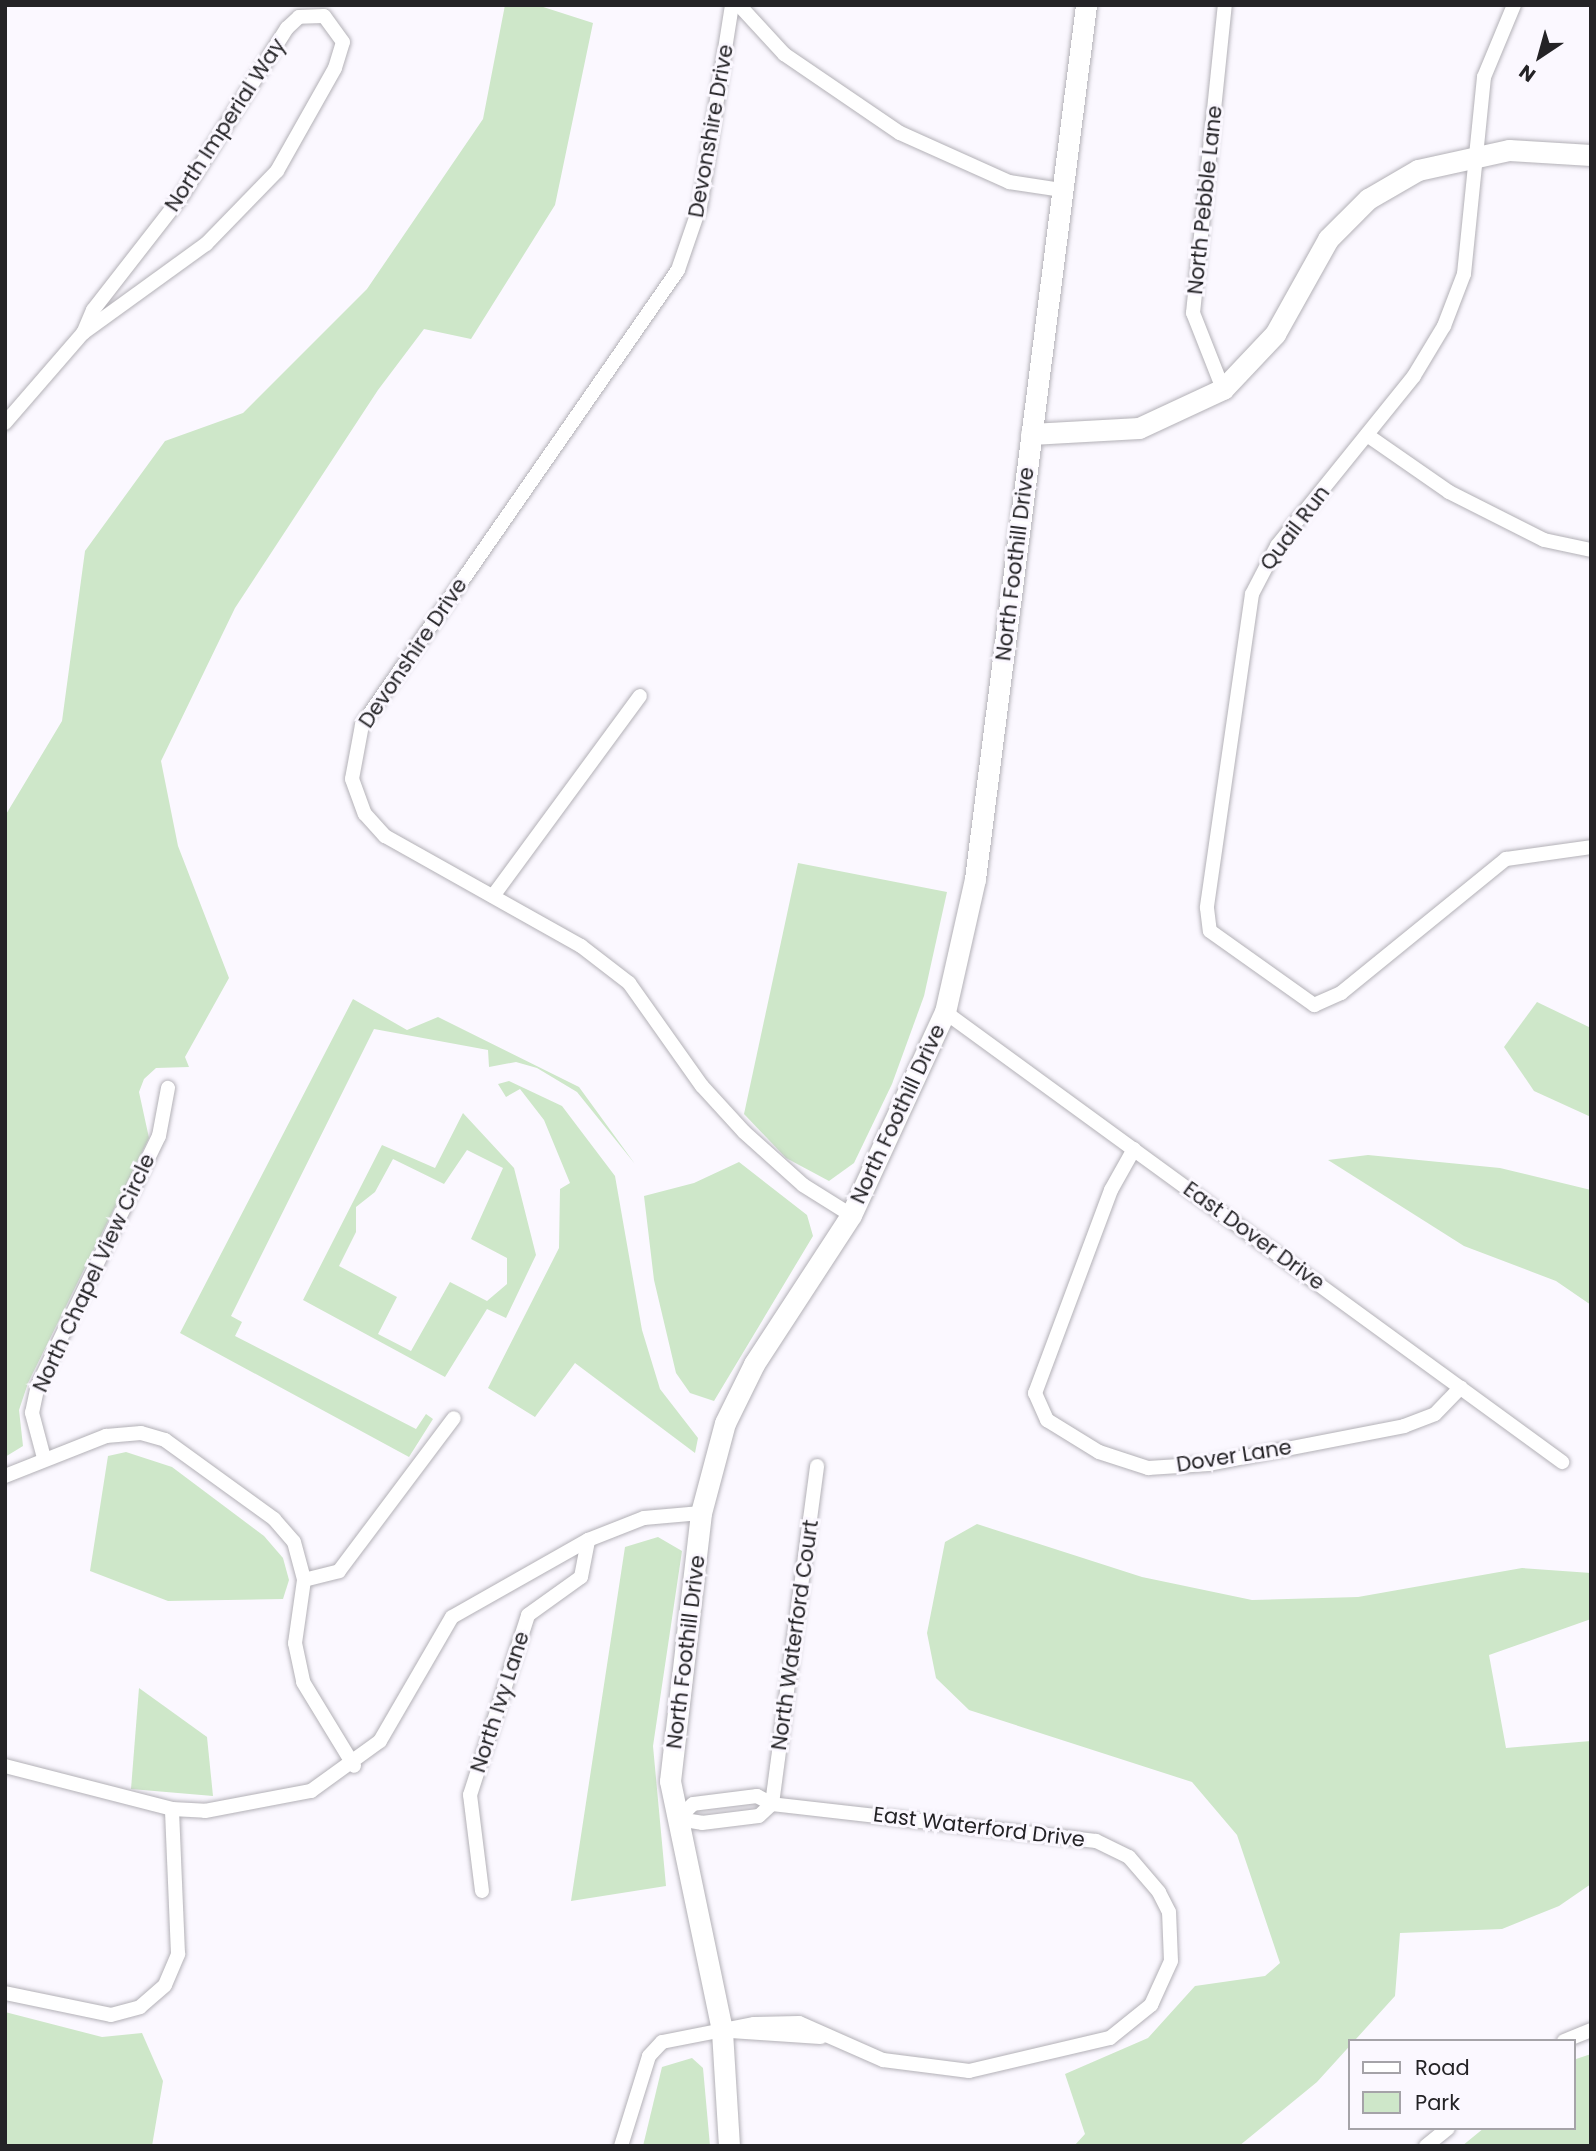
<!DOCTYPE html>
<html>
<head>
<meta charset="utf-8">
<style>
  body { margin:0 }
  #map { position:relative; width:1596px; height:2151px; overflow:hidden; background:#fbf8ff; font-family:Poppins,sans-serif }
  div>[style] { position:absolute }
  .green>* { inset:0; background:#cee7c9 }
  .roads { filter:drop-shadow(0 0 2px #b3b1b7) drop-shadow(0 0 2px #b3b1b7) }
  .street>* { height:14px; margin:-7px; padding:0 7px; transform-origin:7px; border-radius:7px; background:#fff }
  .secondary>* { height:21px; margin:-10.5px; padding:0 10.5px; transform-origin:10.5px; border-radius:10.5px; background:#fff }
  span { translate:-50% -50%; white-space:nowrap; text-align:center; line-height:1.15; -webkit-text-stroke:6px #fbf8ff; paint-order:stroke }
  .street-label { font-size:21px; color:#242326 }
  .frame { position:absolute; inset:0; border:7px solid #242326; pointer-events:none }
  .legend { position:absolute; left:1348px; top:2039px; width:228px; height:91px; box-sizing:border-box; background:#fbf8ff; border:2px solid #a5a3a8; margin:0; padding:9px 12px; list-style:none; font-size:21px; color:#242326 }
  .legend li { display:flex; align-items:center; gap:14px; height:35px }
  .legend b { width:35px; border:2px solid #a5a3a8 }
  .north { position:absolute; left:1505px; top:21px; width:70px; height:70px; -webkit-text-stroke:5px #fbf8ff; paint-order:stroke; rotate:216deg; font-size:19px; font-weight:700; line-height:28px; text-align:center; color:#242326 }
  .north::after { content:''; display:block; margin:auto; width:24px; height:32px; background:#242326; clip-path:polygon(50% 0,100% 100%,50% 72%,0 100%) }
</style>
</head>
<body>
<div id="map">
  <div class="green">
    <div style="clip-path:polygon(505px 5px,537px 5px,593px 23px,555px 205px,471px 339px,424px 329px,378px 390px,235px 608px,161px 761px,178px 846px,229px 978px,185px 1057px,189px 1067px,156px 1068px,144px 1079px,139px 1092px,149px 1138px,28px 1383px,19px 1410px,23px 1446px,5px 1457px,5px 816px,62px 721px,85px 551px,165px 441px,243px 413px,367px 289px,483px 119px)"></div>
    <div style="clip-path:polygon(798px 863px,947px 892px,924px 996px,892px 1084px,854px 1163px,829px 1181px,786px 1158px,744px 1114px)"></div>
    <div style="clip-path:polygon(353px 999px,407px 1030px,438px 1017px,579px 1087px,635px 1164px,577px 1092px,537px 1068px,516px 1062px,489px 1067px,488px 1050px,374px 1029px,231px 1316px,242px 1322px,235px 1336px,416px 1429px,426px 1414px,433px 1419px,409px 1457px,180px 1333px)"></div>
    <div style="clip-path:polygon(1537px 1002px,1591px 1028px,1591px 1117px,1534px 1091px,1504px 1047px)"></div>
    <div style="clip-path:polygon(509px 1081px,562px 1106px,615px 1176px,642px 1330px,660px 1389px,698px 1438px,695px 1453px,575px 1363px,535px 1417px,488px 1388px,559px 1248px,560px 1189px,570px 1183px,544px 1120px,520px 1089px,506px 1097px,498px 1084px)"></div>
    <div style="clip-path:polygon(evenodd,463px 1113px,514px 1168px,536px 1255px,506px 1318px,487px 1309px,445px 1377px,303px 1300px,382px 1145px,435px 1168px,463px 1113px,467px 1150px,503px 1168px,471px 1239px,507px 1258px,507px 1284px,487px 1301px,450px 1282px,411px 1351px,378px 1334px,397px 1297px,339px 1266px,356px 1232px,356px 1207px,375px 1192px,393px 1159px,444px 1184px,467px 1150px)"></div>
    <div style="clip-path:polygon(1368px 1155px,1500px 1168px,1591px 1190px,1591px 1305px,1556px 1281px,1464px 1246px,1328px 1160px)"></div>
    <div style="clip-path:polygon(739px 1162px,807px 1215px,813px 1236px,714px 1401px,690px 1393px,676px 1373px,654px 1280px,644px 1196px,694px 1183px)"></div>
    <div style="clip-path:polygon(126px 1452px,172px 1467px,264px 1536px,283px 1558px,289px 1580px,283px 1599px,168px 1601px,90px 1571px,108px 1456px)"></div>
    <div style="clip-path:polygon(977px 1524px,1142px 1577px,1252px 1600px,1358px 1597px,1522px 1568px,1591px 1573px,1591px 1619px,1489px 1655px,1506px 1748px,1591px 1741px,1591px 1884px,1559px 1906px,1502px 1929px,1400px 1933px,1395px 1996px,1317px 2082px,1239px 2146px,1074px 2146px,1085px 2134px,1065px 2074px,1148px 2038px,1195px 1986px,1265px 1976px,1280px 1963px,1237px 1835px,1192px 1782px,969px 1710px,936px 1678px,927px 1633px,945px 1542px)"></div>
    <div style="clip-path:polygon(658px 1537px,682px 1551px,653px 1746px,666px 1886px,571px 1901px,625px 1547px)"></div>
    <div style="clip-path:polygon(139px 1688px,207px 1737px,213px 1796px,131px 1789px)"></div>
    <div style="clip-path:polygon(5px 2012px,102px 2037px,142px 2033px,163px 2081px,152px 2146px,5px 2146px)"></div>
    <div style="clip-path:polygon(1591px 2054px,1591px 2146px,1462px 2146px,1484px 2128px,1573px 2128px,1573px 2060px)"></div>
    <div style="clip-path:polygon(692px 2058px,703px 2068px,710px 2146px,643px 2146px,662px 2067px)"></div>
  </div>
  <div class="roads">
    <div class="street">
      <div style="left:732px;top:5px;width:204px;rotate:99deg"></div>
      <div style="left:700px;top:206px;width:68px;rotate:109deg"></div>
      <div style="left:678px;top:270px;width:554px;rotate:124.78deg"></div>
      <div style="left:362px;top:725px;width:55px;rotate:100.5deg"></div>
      <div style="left:352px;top:779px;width:37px;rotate:70deg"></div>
      <div style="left:365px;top:814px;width:30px;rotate:48deg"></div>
      <div style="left:385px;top:836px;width:225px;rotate:29.3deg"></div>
      <div style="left:581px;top:946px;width:61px;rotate:37.6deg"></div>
      <div style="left:629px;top:983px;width:126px;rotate:54.7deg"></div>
      <div style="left:702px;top:1086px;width:62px;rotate:47.6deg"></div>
      <div style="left:744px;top:1132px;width:79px;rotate:41.9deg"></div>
      <div style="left:803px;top:1185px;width:57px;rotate:32deg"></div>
      <div style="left:739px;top:5px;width:67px;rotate:47.4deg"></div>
      <div style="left:784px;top:54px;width:140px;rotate:34.3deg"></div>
      <div style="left:900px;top:133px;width:120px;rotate:24.2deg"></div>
      <div style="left:1009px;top:182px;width:54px;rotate:8.6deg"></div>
      <div style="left:1514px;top:5px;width:78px;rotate:112.6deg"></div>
      <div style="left:1484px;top:77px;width:198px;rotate:95.8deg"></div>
      <div style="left:1464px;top:274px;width:56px;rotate:111deg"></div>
      <div style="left:1444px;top:326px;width:58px;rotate:121deg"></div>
      <div style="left:1414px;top:376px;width:218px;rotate:128.9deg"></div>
      <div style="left:1277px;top:546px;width:54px;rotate:117.5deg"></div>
      <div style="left:1252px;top:594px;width:317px;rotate:98.2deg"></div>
      <div style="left:1207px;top:908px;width:23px;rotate:83deg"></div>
      <div style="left:1210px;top:931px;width:128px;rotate:35.4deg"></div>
      <div style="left:1314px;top:1005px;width:30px;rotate:-24deg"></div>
      <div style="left:1341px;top:993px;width:213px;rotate:-39.1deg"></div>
      <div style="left:1506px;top:859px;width:86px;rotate:-8deg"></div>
      <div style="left:1223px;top:389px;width:82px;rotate:-111.5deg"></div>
      <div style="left:1193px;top:313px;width:310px;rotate:-84.1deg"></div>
      <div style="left:5px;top:423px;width:119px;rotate:-49.1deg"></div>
      <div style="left:83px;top:333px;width:152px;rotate:-35.9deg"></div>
      <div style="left:206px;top:244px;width:102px;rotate:-45.8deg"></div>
      <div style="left:277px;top:171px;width:118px;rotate:-60.6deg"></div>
      <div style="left:335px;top:68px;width:27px;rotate:-73deg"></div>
      <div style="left:343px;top:42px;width:32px;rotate:-126deg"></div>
      <div style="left:324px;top:16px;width:25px;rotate:178deg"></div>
      <div style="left:299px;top:17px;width:16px;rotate:137deg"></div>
      <div style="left:287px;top:28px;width:199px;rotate:122.1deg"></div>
      <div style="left:181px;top:197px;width:143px;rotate:127.9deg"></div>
      <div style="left:93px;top:310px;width:25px;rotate:113deg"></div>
      <div style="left:1367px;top:435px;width:100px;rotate:34.8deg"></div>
      <div style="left:1449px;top:492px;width:106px;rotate:26.8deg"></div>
      <div style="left:1544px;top:540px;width:48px;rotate:12deg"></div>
      <div style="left:493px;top:896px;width:248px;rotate:-53.7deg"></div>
      <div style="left:945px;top:1012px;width:764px;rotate:36.1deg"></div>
      <div style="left:1134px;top:1149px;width:47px;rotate:119.3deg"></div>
      <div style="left:1111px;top:1190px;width:217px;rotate:110.5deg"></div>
      <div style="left:1035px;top:1393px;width:30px;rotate:66deg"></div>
      <div style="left:1047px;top:1420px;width:61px;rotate:31.6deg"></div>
      <div style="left:1099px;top:1452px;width:52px;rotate:18.1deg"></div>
      <div style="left:1148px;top:1468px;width:61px;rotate:-3.8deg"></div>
      <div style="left:1209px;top:1464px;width:199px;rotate:-11deg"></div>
      <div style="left:1404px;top:1426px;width:33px;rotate:-21deg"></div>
      <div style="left:1435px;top:1414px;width:37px;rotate:-46deg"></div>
      <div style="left:44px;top:1458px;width:47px;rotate:-104.9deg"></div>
      <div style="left:32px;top:1413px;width:29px;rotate:-78deg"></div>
      <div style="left:38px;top:1385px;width:277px;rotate:-64.1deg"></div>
      <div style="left:159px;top:1136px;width:49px;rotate:-79.4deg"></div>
      <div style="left:5px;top:1476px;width:109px;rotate:-21.6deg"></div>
      <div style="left:106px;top:1436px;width:35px;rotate:-5deg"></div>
      <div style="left:141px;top:1433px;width:25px;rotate:16deg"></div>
      <div style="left:165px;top:1440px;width:135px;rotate:35.9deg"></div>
      <div style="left:274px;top:1519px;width:30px;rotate:49deg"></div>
      <div style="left:294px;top:1542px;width:39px;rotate:75deg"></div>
      <div style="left:304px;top:1580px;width:64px;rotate:98.1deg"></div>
      <div style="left:295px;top:1643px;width:40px;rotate:78deg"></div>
      <div style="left:303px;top:1682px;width:98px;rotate:58.7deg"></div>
      <div style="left:304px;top:1580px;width:36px;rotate:-14deg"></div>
      <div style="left:339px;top:1571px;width:191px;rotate:-53.1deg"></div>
      <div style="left:5px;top:1766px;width:172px;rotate:14.4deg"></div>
      <div style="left:172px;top:1809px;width:33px;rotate:3deg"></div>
      <div style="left:205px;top:1811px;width:108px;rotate:-10.7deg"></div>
      <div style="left:311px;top:1791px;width:85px;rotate:-35.9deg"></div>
      <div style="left:380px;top:1741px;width:143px;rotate:-59.9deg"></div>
      <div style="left:452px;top:1617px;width:156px;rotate:-29.5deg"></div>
      <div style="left:588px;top:1540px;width:60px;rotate:-21.4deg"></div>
      <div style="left:644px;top:1518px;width:57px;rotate:-5deg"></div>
      <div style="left:772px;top:1804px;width:341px;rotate:-82.4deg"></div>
      <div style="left:678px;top:1819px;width:24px;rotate:9deg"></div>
      <div style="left:702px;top:1823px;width:57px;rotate:-7deg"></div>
      <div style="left:759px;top:1816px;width:18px;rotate:-43deg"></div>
      <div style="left:482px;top:1891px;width:97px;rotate:-97.1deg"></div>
      <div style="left:470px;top:1795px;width:189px;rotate:-72.1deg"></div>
      <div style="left:528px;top:1615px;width:65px;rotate:-35.6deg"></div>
      <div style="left:581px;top:1577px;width:38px;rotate:-79deg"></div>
      <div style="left:5px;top:1993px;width:108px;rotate:11.7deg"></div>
      <div style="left:111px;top:2015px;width:30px;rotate:-15deg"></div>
      <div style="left:140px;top:2007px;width:33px;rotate:-41deg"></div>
      <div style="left:165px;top:1985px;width:34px;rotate:-67deg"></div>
      <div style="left:178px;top:1954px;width:145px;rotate:-92.4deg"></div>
      <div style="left:730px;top:2031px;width:91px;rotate:3.8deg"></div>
      <div style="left:1564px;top:2041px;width:29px;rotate:-22deg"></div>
      <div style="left:621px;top:2146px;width:94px;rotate:-72.7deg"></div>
      <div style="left:649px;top:2056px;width:19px;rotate:-47deg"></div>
      <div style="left:662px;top:2042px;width:94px;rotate:-11.1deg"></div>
      <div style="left:754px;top:2024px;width:45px;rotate:-1.3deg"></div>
      <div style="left:799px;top:2023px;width:92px;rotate:23.8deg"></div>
      <div style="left:883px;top:2060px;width:87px;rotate:7.3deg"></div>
      <div style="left:969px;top:2071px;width:145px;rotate:-13.2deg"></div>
      <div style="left:1110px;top:2038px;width:53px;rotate:-38.8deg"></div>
      <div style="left:1151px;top:2005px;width:48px;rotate:-65.6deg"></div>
      <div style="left:1171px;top:1961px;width:49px;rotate:-92.3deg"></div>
      <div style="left:1169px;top:1912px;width:22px;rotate:-117deg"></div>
      <div style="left:1159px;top:1892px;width:46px;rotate:-130.6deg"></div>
      <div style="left:1129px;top:1857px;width:37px;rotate:-154deg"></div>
      <div style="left:1096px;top:1841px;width:326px;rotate:-173.5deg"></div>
      <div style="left:772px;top:1804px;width:17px;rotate:-152deg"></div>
      <div style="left:757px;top:1796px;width:64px;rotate:172.9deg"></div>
      <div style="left:693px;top:1804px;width:21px;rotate:135deg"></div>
      <div style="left:1426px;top:2146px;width:28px;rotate:-39deg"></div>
    </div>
    <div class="secondary">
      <div style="left:1031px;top:434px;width:108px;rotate:-3.2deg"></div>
      <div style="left:1139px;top:428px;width:93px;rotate:-24.9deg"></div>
      <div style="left:1223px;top:389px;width:76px;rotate:-46.6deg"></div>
      <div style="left:1275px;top:334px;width:109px;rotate:-60.8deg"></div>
      <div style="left:1328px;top:239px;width:57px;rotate:-45deg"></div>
      <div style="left:1368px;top:199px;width:58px;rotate:-30.1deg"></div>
      <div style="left:1418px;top:170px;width:93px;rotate:-12.4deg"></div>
      <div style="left:1509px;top:150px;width:82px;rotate:3.5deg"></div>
      <div style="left:729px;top:2146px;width:116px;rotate:-93.5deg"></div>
      <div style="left:722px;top:2030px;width:254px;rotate:-101.8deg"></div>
      <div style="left:670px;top:1781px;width:270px;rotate:-83.4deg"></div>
      <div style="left:701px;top:1513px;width:93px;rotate:-75.1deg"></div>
      <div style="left:725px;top:1423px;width:66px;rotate:-63.8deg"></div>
      <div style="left:754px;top:1364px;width:178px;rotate:-56.9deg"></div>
      <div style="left:851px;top:1215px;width:224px;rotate:-65.2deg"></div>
      <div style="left:945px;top:1012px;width:136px;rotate:-77.3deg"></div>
      <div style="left:975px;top:879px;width:881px;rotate:-82.76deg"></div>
    </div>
  </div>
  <div class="street-label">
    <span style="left:225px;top:125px;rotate:-57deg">North Imperial Way</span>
    <span style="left:711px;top:131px;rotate:-80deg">Devonshire Drive</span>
    <span style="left:1205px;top:200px;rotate:-84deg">North Pebble Lane</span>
    <span style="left:1295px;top:528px;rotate:-53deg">Quail Run</span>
    <span style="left:1015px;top:564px;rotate:-83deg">North Foothill Drive</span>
    <span style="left:413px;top:653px;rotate:-56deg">Devonshire Drive</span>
    <span style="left:898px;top:1114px;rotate:-65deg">North Foothill Drive</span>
    <span style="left:1254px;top:1236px;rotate:36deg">East Dover Drive</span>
    <span style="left:94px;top:1273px;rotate:-65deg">North Chapel View Circle</span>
    <span style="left:1234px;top:1456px;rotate:-9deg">Dover Lane</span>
    <span style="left:795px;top:1635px;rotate:-82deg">North Waterford Court</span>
    <span style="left:686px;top:1652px;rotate:-83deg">North Foothill Drive</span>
    <span style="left:500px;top:1702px;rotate:-72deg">North Ivy Lane</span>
    <span style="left:979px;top:1827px;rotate:7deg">East Waterford Drive</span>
  </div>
  <div class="frame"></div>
  <ul class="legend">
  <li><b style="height:9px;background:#fff"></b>Road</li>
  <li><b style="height:19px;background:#cee7c9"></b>Park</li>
  </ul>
  <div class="north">N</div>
</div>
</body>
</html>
